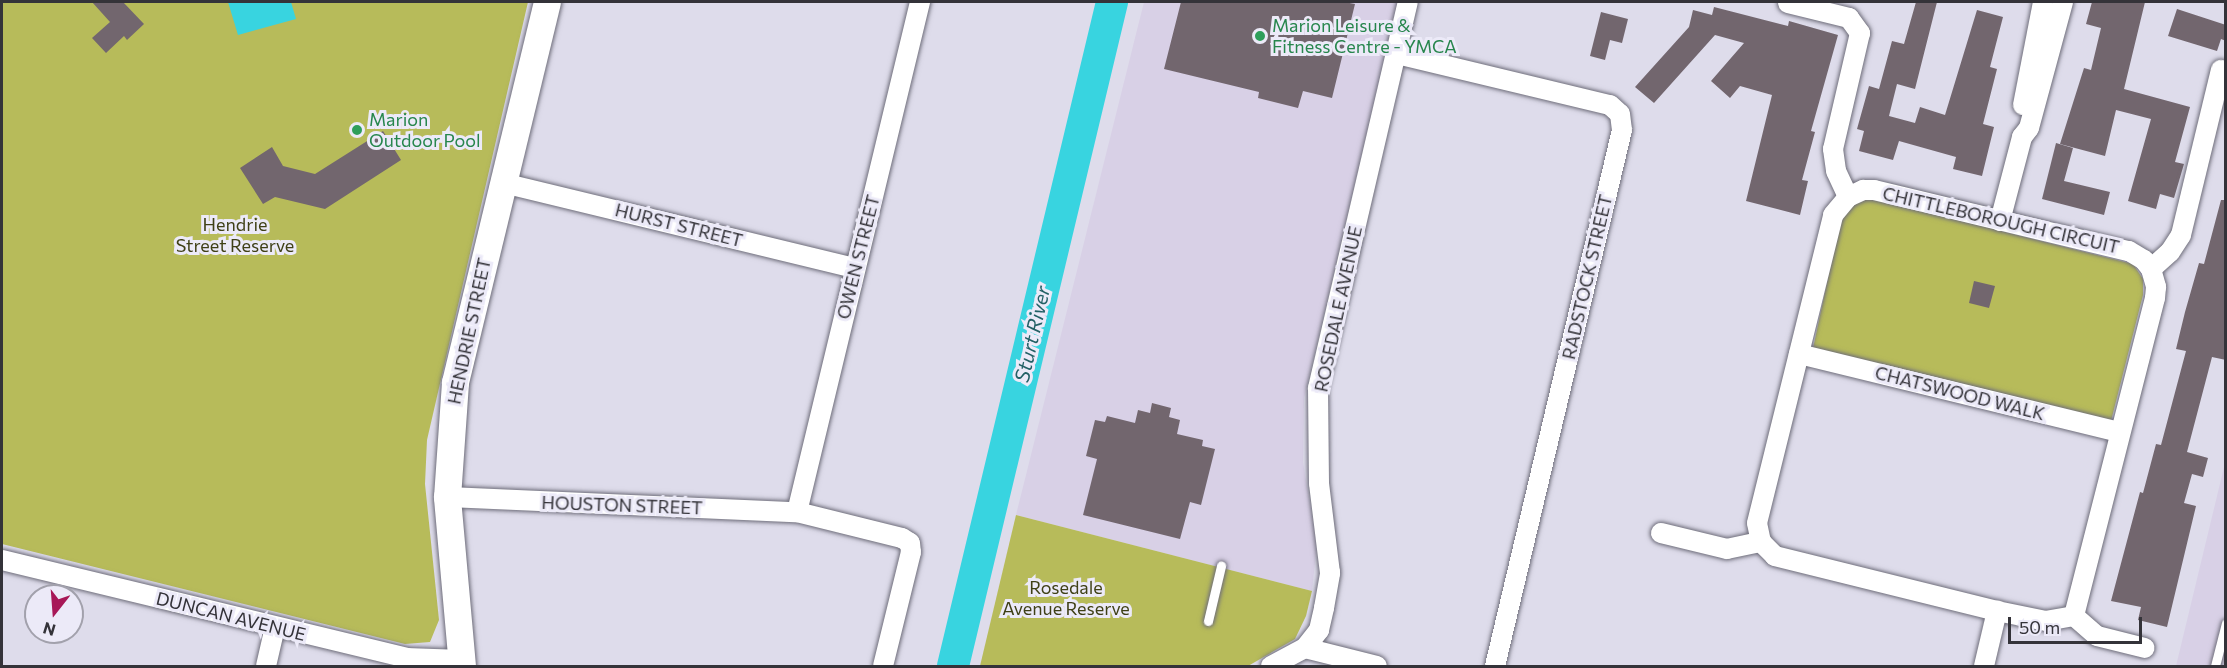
<!DOCTYPE html>
<html>
<head>
<meta charset="utf-8">
<style>
  body { margin:0 }
  #map { position:relative; width:2227px; height:668px; overflow:hidden; background:#dedceb; font-family:Commissioner,sans-serif }
  div>[style] { position:absolute }
  .industrial>* { inset:0; background:#d8d0e6 }
  .green>* { inset:0; background:#b7bb5a }
  .water>* { inset:0; background:#38d4e0 }
  .river>* { height:32px; margin:-16px; padding:0 16px; transform-origin:16px; border-radius:16px; background:#38d4e0 }
  .building>* { inset:0; background:#72666e }
  .roads { filter:drop-shadow(0 0 2px #6e6d7a) drop-shadow(0 0 2px #6e6d7a) }
  .lane>* { height:9px; margin:-4.5px; padding:0 4.5px; transform-origin:4.5px; border-radius:4.5px; background:#fff }
  .street>* { height:20px; margin:-10px; padding:0 10px; transform-origin:10px; border-radius:10px; background:#fff }
  .secondary>* { height:27px; margin:-13.5px; padding:0 13.5px; transform-origin:13.5px; border-radius:13.5px; background:#fff }
  .dots>* { width:16px; height:16px; translate:-50% -50%; box-sizing:border-box; border:3px solid #eceaf8; border-radius:50% }
  span { translate:-50% -50%; white-space:nowrap; text-align:center; line-height:1.15; -webkit-text-stroke:6px #eceaf8; paint-order:stroke }
  .leisure-label { font-size:18px; color:#27864d }
  .left { translate:0 -50%; text-align:left }
  .street-label { font-size:18px; color:#343339 }
  .park-label { font-size:18px; color:#3f4016 }
  .water-label { font-size:20px; color:#246166; font-style:italic }
  .frame { position:absolute; inset:0; border:3px solid #343339; pointer-events:none }
  .north { position:absolute; left:24px; top:584px; width:60px; height:60px; box-sizing:border-box; background:#eceaf8; border:2px solid #a2a1ac; border-radius:50%; rotate:197deg; font-size:16px; font-weight:700; line-height:24px; text-align:center; color:#343339 }
  .north::after { content:''; display:block; margin:auto; width:21px; height:27px; background:#a71757; clip-path:polygon(50% 0,100% 100%,50% 72%,0 100%) }
  .scale { position:absolute; left:2008px; top:617px; width:134px; height:27px; box-sizing:border-box; border:3px solid #343339; border-top:0; padding-left:8px; font-size:18px; line-height:21px; white-space:nowrap; color:#343339; -webkit-text-stroke:4px #eceaf8; paint-order:stroke }
</style>
</head>
<body>
<div id="map">
  <div class="industrial">
    <div style="clip-path:polygon(1144px 2px,1398px 2px,1304px 398px,1303px 463px,1317px 543px,1312px 591px,1016px 515px)"></div>
    <div style="clip-path:polygon(2225px 463px,2225px 666px,2176px 666px)"></div>
  </div>
  <div class="green">
    <div style="clip-path:polygon(2px 2px,528px 2px,427px 440px,425px 484px,439px 620px,430px 642px,405px 644px,2px 544px)"></div>
    <div style="clip-path:polygon(1869px 198px,2133px 264px,2143px 279px,2143px 295px,2110px 425px,1812px 353px,1841px 217px,1858px 201px)"></div>
    <div style="clip-path:polygon(1016px 515px,1312px 591px,1306px 616px,1295px 639px,1248px 666px,980px 666px)"></div>
  </div>
  <div class="water">
    <div style="clip-path:polygon(228px 2px,291px 2px,296px 19px,238px 35px)"></div>
  </div>
  <div class="river">
    <div style="left:953px;top:666px;width:683px;rotate:-76.53deg"></div>
  </div>
  <div class="building">
    <div style="clip-path:polygon(92px 2px,123px 2px,144px 24px,127px 40px,124px 36px,106px 53px,92px 38px,110px 22px)"></div>
    <div style="clip-path:polygon(1181px 2px,1344px 2px,1355px 4px,1332px 98px,1303px 91px,1298px 108px,1258px 98px,1259px 92px,1164px 69px)"></div>
    <div style="clip-path:polygon(1916px 2px,1937px 2px,1915px 89px,1897px 84px,1889px 116px,1915px 123px,1920px 107px,1945px 115px,1977px 10px,2003px 17px,1990px 67px,1997px 69px,1983px 124px,1994px 127px,1982px 176px,1953px 169px,1956px 157px,1899px 141px,1893px 160px,1859px 151px,1864px 131px,1857px 129px,1869px 86px,1879px 89px,1892px 41px,1904px 44px)"></div>
    <div style="clip-path:polygon(2092px 2px,2145px 2px,2124px 89px,2190px 107px,2175px 162px,2184px 164px,2174px 198px,2160px 194px,2156px 209px,2128px 201px,2151px 119px,2116px 110px,2105px 156px,2060px 144px,2084px 68px,2091px 70px,2101px 28px,2086px 24px)"></div>
    <div style="clip-path:polygon(1714px 7px,1788px 26px,1789px 21px,1838px 35px,1811px 131px,1815px 132px,1802px 180px,1808px 181px,1800px 215px,1746px 201px,1772px 95px,1740px 86px,1730px 98px,1711px 81px,1744px 43px,1715px 35px,1654px 103px,1635px 87px,1689px 27px,1693px 10px,1712px 15px)"></div>
    <div style="clip-path:polygon(2177px 9px,2226px 25px,2226px 41px,2221px 39px,2217px 51px,2168px 36px)"></div>
    <div style="clip-path:polygon(1601px 12px,1628px 19px,1622px 43px,1610px 40px,1605px 60px,1590px 56px)"></div>
    <div style="clip-path:polygon(383px 131px,401px 160px,325px 209px,275px 197px,263px 204px,240px 168px,272px 147px,283px 166px,315px 174px)"></div>
    <div style="clip-path:polygon(2056px 143px,2073px 148px,2064px 181px,2110px 192px,2104px 215px,2042px 199px)"></div>
    <div style="clip-path:polygon(2221px 200px,2226px 200px,2226px 360px,2212px 357px,2187px 452px,2208px 458px,2203px 477px,2192px 474px,2184px 503px,2196px 506px,2167px 627px,2138px 620px,2141px 607px,2111px 601px,2140px 492px,2143px 493px,2156px 444px,2161px 445px,2186px 351px,2176px 349px,2185px 312px,2199px 263px,2204px 264px)"></div>
    <div style="clip-path:polygon(1974px 281px,1995px 286px,1989px 308px,1969px 303px)"></div>
    <div style="clip-path:polygon(1152px 403px,1171px 408px,1169px 417px,1180px 420px,1177px 434px,1203px 440px,1202px 446px,1215px 449px,1201px 505px,1190px 502px,1180px 539px,1083px 515px,1097px 459px,1086px 456px,1095px 420px,1105px 422px,1107px 416px,1135px 423px,1138px 410px,1150px 413px)"></div>
  </div>
  <div class="roads">
    <div class="lane">
      <div style="left:1208px;top:621px;width:57px;rotate:-76.7deg"></div>
      <div style="left:2215px;top:666px;width:44px;rotate:-75.7deg"></div>
    </div>
    <div class="street">
      <div style="left:1788px;top:3px;width:63px;rotate:13.8deg"></div>
      <div style="left:1849px;top:18px;width:19px;rotate:54deg"></div>
      <div style="left:1860px;top:33px;width:119px;rotate:103.1deg"></div>
      <div style="left:1833px;top:149px;width:22px;rotate:82deg"></div>
      <div style="left:1836px;top:171px;width:29px;rotate:65deg"></div>
      <div style="left:1397px;top:54px;width:219px;rotate:13.5deg"></div>
      <div style="left:1610px;top:105px;width:13px;rotate:42deg"></div>
      <div style="left:1620px;top:114px;width:16px;rotate:83deg"></div>
      <div style="left:1622px;top:130px;width:551px;rotate:103.33deg"></div>
      <div style="left:2023px;top:105px;width:105px;rotate:-79deg"></div>
      <div style="left:503px;top:183px;width:362px;rotate:13.6deg"></div>
      <div style="left:1863px;top:190px;width:11px"></div>
      <div style="left:1874px;top:190px;width:262px;rotate:13.5deg"></div>
      <div style="left:2129px;top:251px;width:17px;rotate:31deg"></div>
      <div style="left:2144px;top:260px;width:11px;rotate:52deg"></div>
      <div style="left:2151px;top:269px;width:19px;rotate:74deg"></div>
      <div style="left:2156px;top:287px;width:11px;rotate:95deg"></div>
      <div style="left:2155px;top:298px;width:328px;rotate:104.3deg"></div>
      <div style="left:2074px;top:616px;width:28px;rotate:170deg"></div>
      <div style="left:2046px;top:621px;width:50px;rotate:-168.5deg"></div>
      <div style="left:1997px;top:611px;width:229px;rotate:-166.1deg"></div>
      <div style="left:1775px;top:556px;width:20px;rotate:-135deg"></div>
      <div style="left:1761px;top:542px;width:19px;rotate:-102deg"></div>
      <div style="left:1757px;top:523px;width:317px;rotate:-76.1deg"></div>
      <div style="left:1833px;top:215px;width:23px;rotate:-50deg"></div>
      <div style="left:1848px;top:197px;width:17px;rotate:-25deg"></div>
      <div style="left:2000px;top:221px;width:87px;rotate:-75.3deg"></div>
      <div style="left:2022px;top:137px;width:11px;rotate:-52deg"></div>
      <div style="left:2029px;top:128px;width:131px;rotate:-74.9deg"></div>
      <div style="left:2151px;top:269px;width:25px;rotate:-42deg"></div>
      <div style="left:2170px;top:252px;width:20px;rotate:-57deg"></div>
      <div style="left:2181px;top:235px;width:170px;rotate:-76.4deg"></div>
      <div style="left:1799px;top:354px;width:330px;rotate:13.7deg"></div>
      <div style="left:447px;top:497px;width:350px;rotate:2.5deg"></div>
      <div style="left:797px;top:512px;width:108px;rotate:13.9deg"></div>
      <div style="left:902px;top:538px;width:9px;rotate:32deg"></div>
      <div style="left:910px;top:543px;width:9px;rotate:84deg"></div>
      <div style="left:911px;top:552px;width:117px;rotate:103.8deg"></div>
      <div style="left:797px;top:512px;width:525px;rotate:-76.44deg"></div>
      <div style="left:1661px;top:533px;width:68px;rotate:13.6deg"></div>
      <div style="left:1727px;top:549px;width:35px;rotate:-12deg"></div>
      <div style="left:2px;top:560px;width:416px;rotate:13.6deg"></div>
      <div style="left:406px;top:658px;width:56px;rotate:2deg"></div>
      <div style="left:2074px;top:616px;width:30px;rotate:41deg"></div>
      <div style="left:2097px;top:636px;width:49px;rotate:14deg"></div>
      <div style="left:1305px;top:648px;width:74px;rotate:14deg"></div>
      <div style="left:266px;top:666px;width:40px;rotate:-77deg"></div>
      <div style="left:1271px;top:666px;width:38px;rotate:-28deg"></div>
      <div style="left:1305px;top:648px;width:23px;rotate:-52deg"></div>
      <div style="left:1319px;top:630px;width:23px;rotate:-77deg"></div>
      <div style="left:1324px;top:608px;width:36px;rotate:-80deg"></div>
      <div style="left:1330px;top:573px;width:91px;rotate:-97deg"></div>
      <div style="left:1319px;top:483px;width:95px;rotate:-90.6deg"></div>
      <div style="left:1318px;top:388px;width:396px;rotate:-76.9deg"></div>
      <div style="left:1984px;top:666px;width:57px;rotate:-76.7deg"></div>
    </div>
    <div class="secondary">
      <div style="left:462px;top:666px;width:170px;rotate:-95.1deg"></div>
      <div style="left:447px;top:497px;width:115px;rotate:-86deg"></div>
      <div style="left:455px;top:382px;width:391px;rotate:-76.4deg"></div>
    </div>
  </div>
  <div class="dots">
    <div style="left:1260px;top:36px;background:#2e9e5b"></div>
    <div style="left:357px;top:130px;background:#2e9e5b"></div>
  </div>
  <div class="leisure-label">
    <span class="left" style="left:1272px;top:36px">Marion Leisure &amp;<br>Fitness Centre - YMCA</span>
    <span class="left" style="left:369px;top:130px">Marion<br>Outdoor Pool</span>
  </div>
  <div class="street-label">
    <span style="left:2001px;top:220px;rotate:13deg">CHITTLEBOROUGH CIRCUIT</span>
    <span style="left:679px;top:225px;rotate:14deg">HURST STREET</span>
    <span style="left:858px;top:257px;rotate:-76deg">OWEN STREET</span>
    <span style="left:1587px;top:277px;rotate:-77deg">RADSTOCK STREET</span>
    <span style="left:1338px;top:309px;rotate:-78deg">ROSEDALE AVENUE</span>
    <span style="left:469px;top:331px;rotate:-78deg">HENDRIE STREET</span>
    <span style="left:1960px;top:393px;rotate:14deg">CHATSWOOD WALK</span>
    <span style="left:622px;top:505px;rotate:2deg">HOUSTON STREET</span>
    <span style="left:231px;top:616px;rotate:14deg">DUNCAN AVENUE</span>
  </div>
  <div class="park-label">
    <span style="left:235px;top:235px">Hendrie<br>Street Reserve</span>
    <span style="left:1066px;top:598px">Rosedale<br>Avenue Reserve</span>
  </div>
  <div class="water-label">
    <span style="left:1032px;top:334px;rotate:-77deg">Sturt River</span>
  </div>
  <div class="frame"></div>
  <div class="north">N</div>
  <div class="scale">50 m</div>
</div>
</body>
</html>
